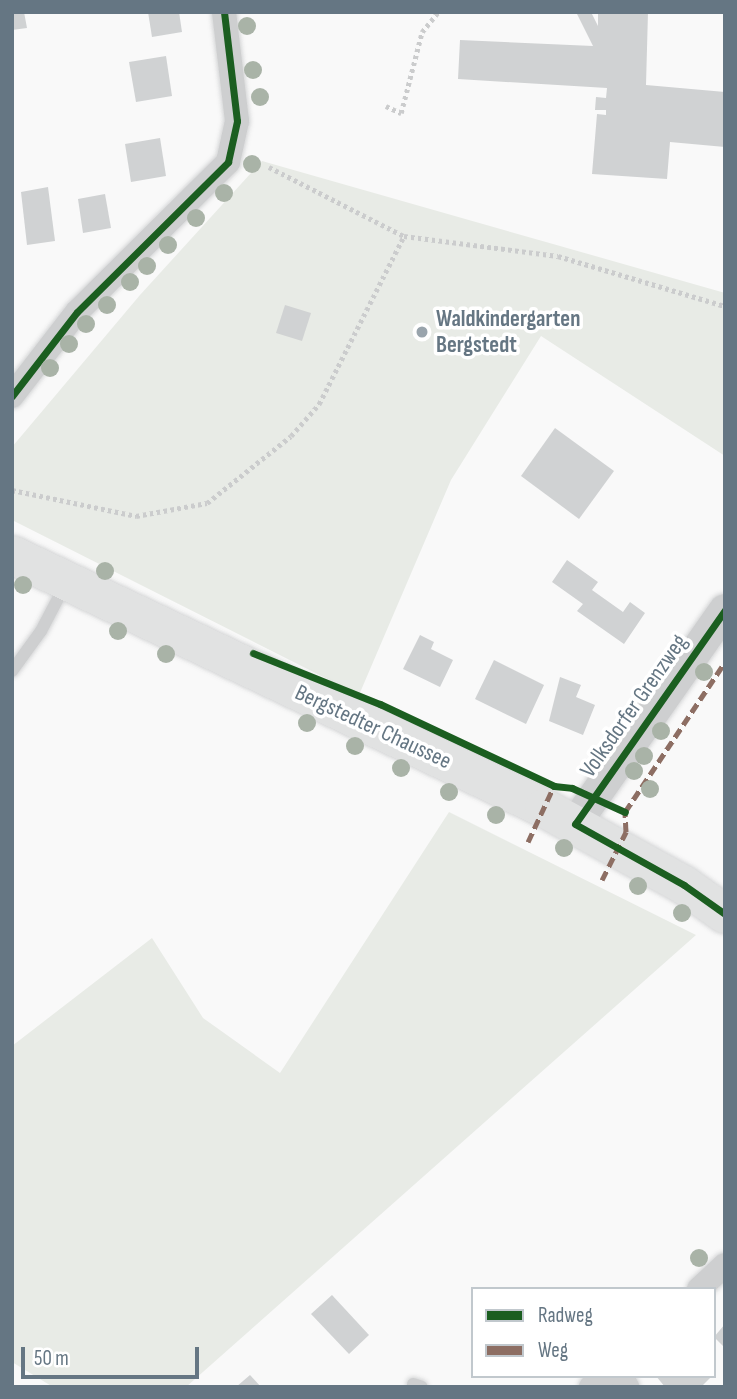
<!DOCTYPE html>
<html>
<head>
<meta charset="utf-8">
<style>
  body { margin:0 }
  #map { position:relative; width:737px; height:1399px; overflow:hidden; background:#f9f9f9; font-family:"Sofia Sans Condensed",sans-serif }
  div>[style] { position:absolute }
  .green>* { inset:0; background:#e8ebe6 }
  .building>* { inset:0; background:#d0d2d3 }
  .path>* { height:4.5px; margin-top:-2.25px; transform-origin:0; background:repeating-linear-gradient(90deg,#cbcccd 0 3.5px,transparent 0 7px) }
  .roads { filter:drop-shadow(0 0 2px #d5d6d7) drop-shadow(0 0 2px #d5d6d7) }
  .service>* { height:12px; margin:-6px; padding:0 6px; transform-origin:6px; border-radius:6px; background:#cecfd0 }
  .minor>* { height:24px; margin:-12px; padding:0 12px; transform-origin:12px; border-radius:12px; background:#cecfd0 }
  .tertiary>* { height:32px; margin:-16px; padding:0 16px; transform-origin:16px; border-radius:16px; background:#cecfd0 }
  .primary>* { height:38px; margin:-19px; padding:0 19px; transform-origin:19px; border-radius:19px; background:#e1e2e2 }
  .quiet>* { height:5px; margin-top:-2.5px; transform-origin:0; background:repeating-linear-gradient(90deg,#8d6e63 0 10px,transparent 0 15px) }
  .cycleway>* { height:7px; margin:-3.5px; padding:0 3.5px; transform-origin:3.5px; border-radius:3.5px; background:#1b5e20 }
  .trees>* { width:18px; height:18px; margin:-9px; border-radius:50%; background:#a9b3a7 }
  .dots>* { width:19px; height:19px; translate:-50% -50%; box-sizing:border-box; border:4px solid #fff; border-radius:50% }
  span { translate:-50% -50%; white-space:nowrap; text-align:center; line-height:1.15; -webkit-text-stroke:7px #fff; paint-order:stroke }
  .poi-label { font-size:23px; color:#657683; font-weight:700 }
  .left { translate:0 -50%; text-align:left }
  .street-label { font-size:23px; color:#657683 }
  .frame { position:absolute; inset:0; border:14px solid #657683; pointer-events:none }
  .legend { position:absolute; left:471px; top:1287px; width:245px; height:91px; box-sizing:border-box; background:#fff; border:2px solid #c1c8cd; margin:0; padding:9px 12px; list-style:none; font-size:21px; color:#657683 }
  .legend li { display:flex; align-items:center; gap:14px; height:35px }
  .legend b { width:35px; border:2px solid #c1c8cd }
  .scale { position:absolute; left:21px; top:1347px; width:178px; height:32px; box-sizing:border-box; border:4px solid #657683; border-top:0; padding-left:9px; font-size:21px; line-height:24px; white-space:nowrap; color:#657683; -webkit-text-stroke:5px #fff; paint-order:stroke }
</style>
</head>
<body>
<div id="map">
  <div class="green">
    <div style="clip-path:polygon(262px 161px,725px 293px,725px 456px,541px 336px,451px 480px,359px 695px,12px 520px,12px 447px,140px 295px)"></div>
    <div style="clip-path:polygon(449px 812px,696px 935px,186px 1387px,53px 1387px,12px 1362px,12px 1046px,152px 938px,203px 1018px,280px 1073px)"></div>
  </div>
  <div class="building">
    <div style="clip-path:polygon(12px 12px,24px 12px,27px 28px,12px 30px)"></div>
    <div style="clip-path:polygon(148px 12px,179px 12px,182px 32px,152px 37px)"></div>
    <div style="clip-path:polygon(576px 12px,591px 12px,598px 26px,598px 12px,648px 12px,646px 85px,725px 92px,725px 147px,670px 142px,667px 179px,592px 174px,597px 114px,606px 115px,606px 110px,595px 110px,596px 97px,606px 98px,607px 88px,458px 79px,460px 40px,593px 46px)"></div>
    <div style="clip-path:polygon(166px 56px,172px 96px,136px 102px,129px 62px)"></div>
    <div style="clip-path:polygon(160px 138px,166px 176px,131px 182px,125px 144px)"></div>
    <div style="clip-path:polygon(48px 187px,55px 241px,27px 245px,21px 192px)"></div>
    <div style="clip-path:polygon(105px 194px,111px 228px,83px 233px,78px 199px)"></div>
    <div style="clip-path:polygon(285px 305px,311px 313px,302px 341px,276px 333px)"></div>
    <div style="clip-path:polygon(555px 428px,614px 471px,579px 519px,521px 476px)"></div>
    <div style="clip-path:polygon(567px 560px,598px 582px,592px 590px,623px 612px,630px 602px,645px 613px,624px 644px,577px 611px,583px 604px,552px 582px)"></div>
    <div style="clip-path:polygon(420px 635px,434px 642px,431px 649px,453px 660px,440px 687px,403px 669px)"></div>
    <div style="clip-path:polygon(494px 660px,544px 685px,526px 724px,475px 699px)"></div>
    <div style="clip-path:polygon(560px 677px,581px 685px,576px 697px,595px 705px,583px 735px,549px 721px)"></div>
    <div style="clip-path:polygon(332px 1295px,369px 1335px,349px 1354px,311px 1314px)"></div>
    <div style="clip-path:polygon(725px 1324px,725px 1348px,714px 1337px)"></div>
    <div style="clip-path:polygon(250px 1375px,261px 1387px,236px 1387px)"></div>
    <div style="clip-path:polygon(656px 1376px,712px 1376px,701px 1387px,665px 1387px)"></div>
  </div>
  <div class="path">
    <div style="left:386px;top:106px;width:17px;rotate:25deg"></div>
    <div style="left:401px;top:113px;width:84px;rotate:-75.5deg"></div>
    <div style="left:422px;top:32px;width:26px;rotate:-51deg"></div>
    <div style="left:269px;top:167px;width:152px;rotate:27.1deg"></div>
    <div style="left:404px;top:236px;width:155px;rotate:7.4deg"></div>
    <div style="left:558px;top:256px;width:174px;rotate:16.7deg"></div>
    <div style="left:12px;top:490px;width:127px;rotate:11.8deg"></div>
    <div style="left:136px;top:516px;width:72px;rotate:-10.4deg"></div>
    <div style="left:207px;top:503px;width:107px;rotate:-38.6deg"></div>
    <div style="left:291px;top:436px;width:43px;rotate:-48.8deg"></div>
    <div style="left:319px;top:404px;width:188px;rotate:-63.2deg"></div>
  </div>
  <div class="roads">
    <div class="service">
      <div style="left:12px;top:671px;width:49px;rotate:-54.1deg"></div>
      <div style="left:41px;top:631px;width:52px;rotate:-62.4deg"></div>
      <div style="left:413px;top:1384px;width:9px;rotate:18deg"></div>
    </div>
    <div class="minor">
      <div style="left:12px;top:396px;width:106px;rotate:-52.3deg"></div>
      <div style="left:77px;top:312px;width:213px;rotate:-44.8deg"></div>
      <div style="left:228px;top:162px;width:42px;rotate:-77.6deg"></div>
      <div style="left:237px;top:121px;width:110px;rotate:-96.8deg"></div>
      <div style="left:699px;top:1289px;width:35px;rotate:-43deg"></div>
      <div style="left:621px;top:1376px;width:13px;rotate:61deg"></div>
      <div style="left:591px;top:1387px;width:17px;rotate:-40deg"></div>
    </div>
    <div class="tertiary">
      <div style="left:575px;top:824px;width:261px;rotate:-55deg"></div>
    </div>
    <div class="primary">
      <div style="left:12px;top:555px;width:589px;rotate:25.43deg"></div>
      <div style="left:544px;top:808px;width:160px;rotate:28.8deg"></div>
      <div style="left:684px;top:885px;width:50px;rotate:35.3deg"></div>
    </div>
  </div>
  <div class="quiet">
    <div style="left:528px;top:842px;width:62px;rotate:-65.1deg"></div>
    <div style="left:602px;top:880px;width:54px;rotate:-63.4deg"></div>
    <div style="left:626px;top:832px;width:20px;rotate:-93deg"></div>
    <div style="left:625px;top:812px;width:180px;rotate:-56.3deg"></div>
  </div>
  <div class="cycleway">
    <div style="left:12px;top:396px;width:106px;rotate:-52.3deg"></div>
    <div style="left:77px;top:312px;width:213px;rotate:-44.8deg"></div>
    <div style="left:228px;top:162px;width:42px;rotate:-77.6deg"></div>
    <div style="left:237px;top:121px;width:110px;rotate:-96.8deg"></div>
    <div style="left:725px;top:610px;width:261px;rotate:125deg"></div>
    <div style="left:575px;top:824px;width:125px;rotate:29.2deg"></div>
    <div style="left:684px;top:885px;width:50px;rotate:35.3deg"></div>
    <div style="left:253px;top:653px;width:137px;rotate:21.9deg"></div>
    <div style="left:380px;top:704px;width:192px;rotate:25.2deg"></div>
    <div style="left:554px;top:786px;width:18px;rotate:6deg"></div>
    <div style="left:572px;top:788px;width:58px;rotate:24.4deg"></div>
  </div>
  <div class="trees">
    <div style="left:247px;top:26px"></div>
    <div style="left:253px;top:70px"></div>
    <div style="left:260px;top:97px"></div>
    <div style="left:252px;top:164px"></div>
    <div style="left:224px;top:193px"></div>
    <div style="left:196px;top:218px"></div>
    <div style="left:168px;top:245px"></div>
    <div style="left:147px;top:266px"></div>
    <div style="left:130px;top:282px"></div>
    <div style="left:107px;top:305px"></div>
    <div style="left:86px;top:324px"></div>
    <div style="left:69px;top:344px"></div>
    <div style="left:50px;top:368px"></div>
    <div style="left:105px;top:571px"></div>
    <div style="left:23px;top:585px"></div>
    <div style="left:118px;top:631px"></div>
    <div style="left:166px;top:654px"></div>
    <div style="left:704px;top:672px"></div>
    <div style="left:307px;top:723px"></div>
    <div style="left:661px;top:731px"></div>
    <div style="left:355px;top:746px"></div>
    <div style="left:644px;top:756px"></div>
    <div style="left:401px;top:768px"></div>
    <div style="left:634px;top:771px"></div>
    <div style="left:650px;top:789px"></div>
    <div style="left:449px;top:792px"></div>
    <div style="left:496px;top:815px"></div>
    <div style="left:564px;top:848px"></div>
    <div style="left:638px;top:886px"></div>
    <div style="left:682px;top:913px"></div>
    <div style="left:699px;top:1258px"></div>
  </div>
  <div class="dots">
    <div style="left:422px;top:332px;background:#99a4ac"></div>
  </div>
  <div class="poi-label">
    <span class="left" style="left:436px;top:332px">Waldkindergarten<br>Bergstedt</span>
  </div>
  <div class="street-label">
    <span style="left:634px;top:706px;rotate:-55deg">Volksdorfer Grenzweg</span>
    <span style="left:373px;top:727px;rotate:25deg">Bergstedter Chaussee</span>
  </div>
  <div class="frame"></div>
  <ul class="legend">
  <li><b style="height:9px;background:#1b5e20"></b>Radweg</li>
  <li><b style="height:9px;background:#8d6e63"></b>Weg</li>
  </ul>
  <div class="scale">50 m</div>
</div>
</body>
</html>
